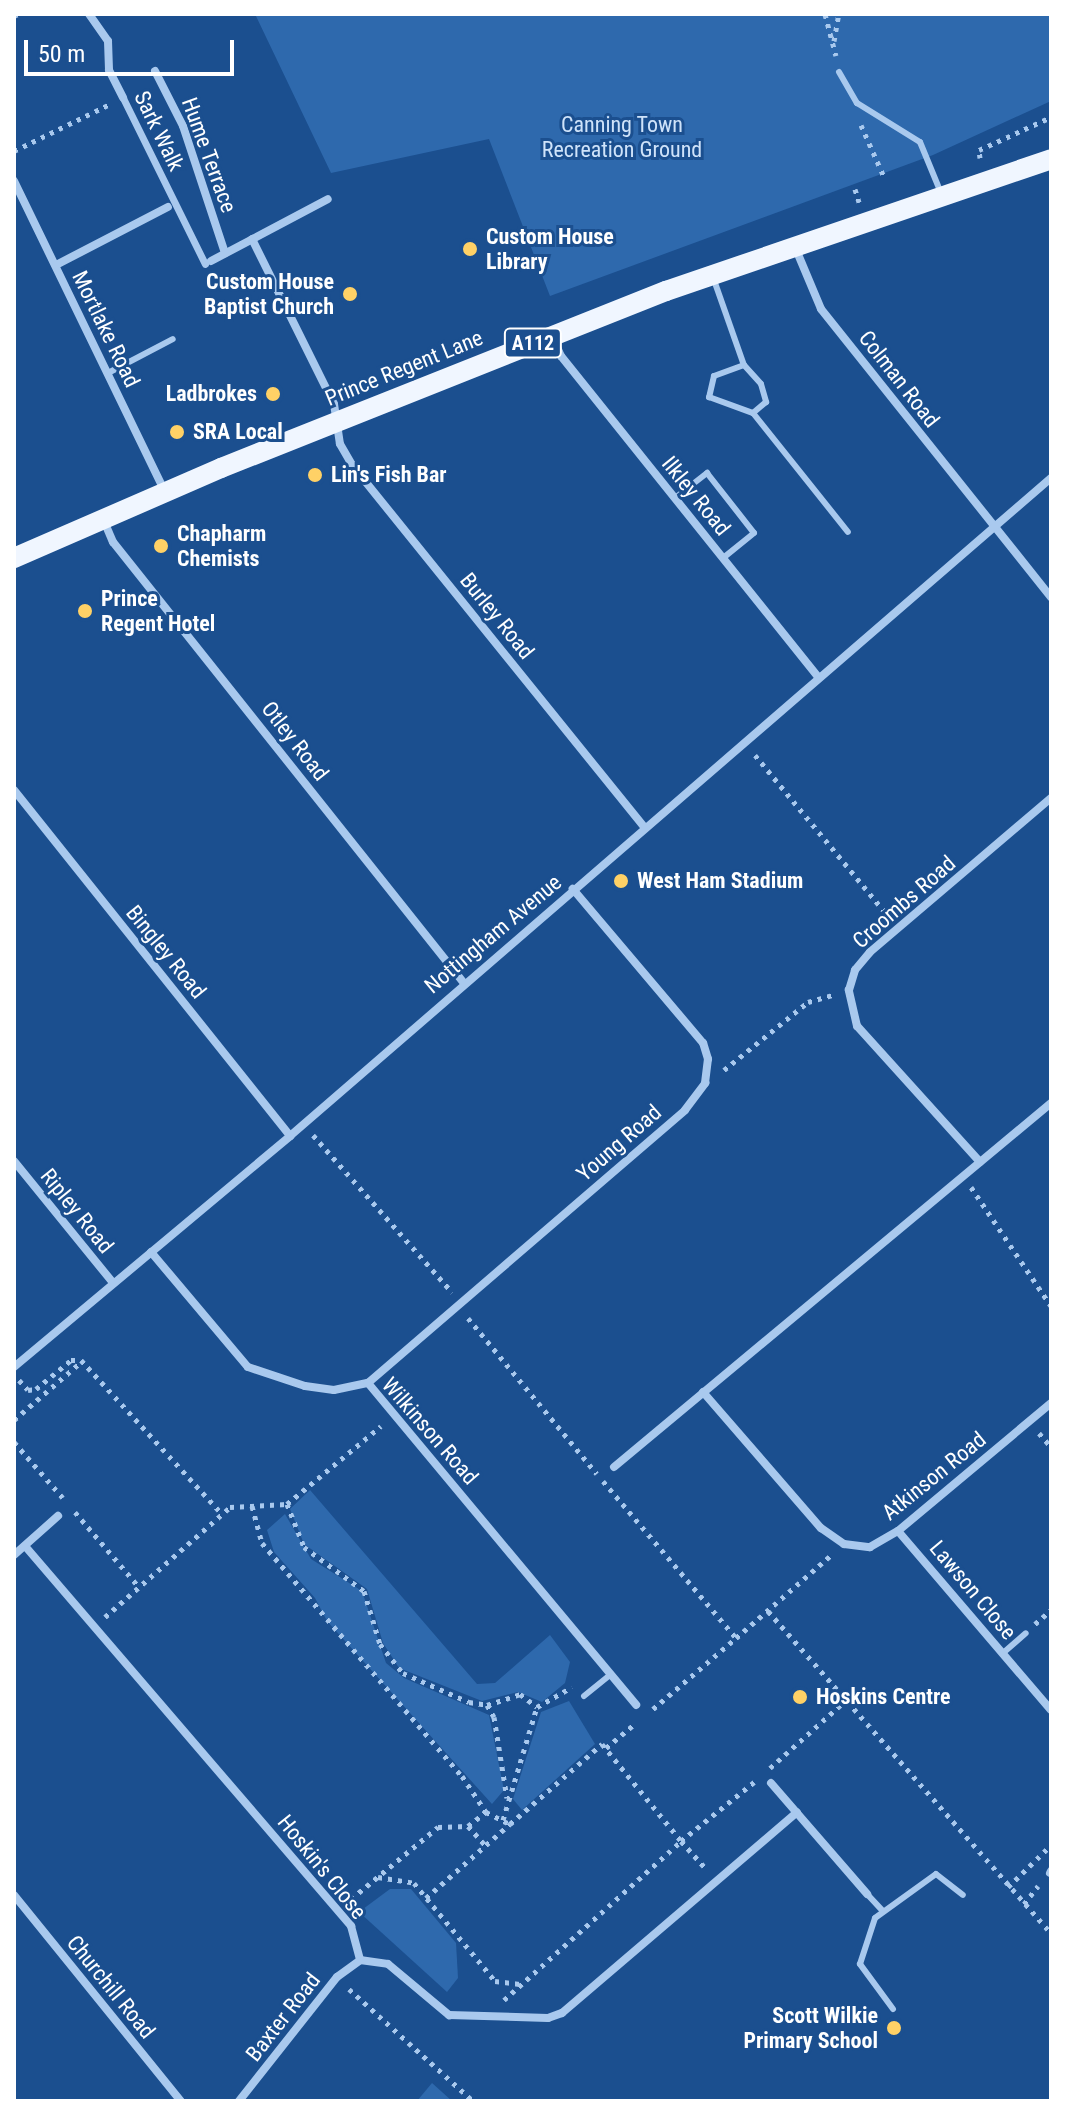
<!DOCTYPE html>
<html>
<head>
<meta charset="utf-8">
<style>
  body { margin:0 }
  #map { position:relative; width:1065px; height:2115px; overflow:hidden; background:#1b4f8f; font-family:"Roboto Condensed",sans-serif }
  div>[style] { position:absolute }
  .green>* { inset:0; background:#2e69ad }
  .path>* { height:5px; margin-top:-2.5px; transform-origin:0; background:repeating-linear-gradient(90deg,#a9c9ee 0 4px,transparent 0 10px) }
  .service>* { height:6px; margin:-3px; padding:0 3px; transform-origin:3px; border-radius:3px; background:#a9c9ee }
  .pedestrian>* { height:7px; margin:-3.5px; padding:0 3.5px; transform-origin:3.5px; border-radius:3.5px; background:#a9c9ee }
  .minor>* { height:8px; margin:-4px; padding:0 4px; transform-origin:4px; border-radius:4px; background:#a9c9ee }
  .primary>* { height:20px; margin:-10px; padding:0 10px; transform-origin:10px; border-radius:10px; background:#f0f6ff }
  .dots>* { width:22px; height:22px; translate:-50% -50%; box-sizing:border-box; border:4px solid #1b4f8f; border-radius:50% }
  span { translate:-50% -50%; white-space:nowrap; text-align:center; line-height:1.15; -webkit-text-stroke:6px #1b4f8f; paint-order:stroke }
  .shield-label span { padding:2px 6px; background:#1b4f8f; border:2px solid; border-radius:6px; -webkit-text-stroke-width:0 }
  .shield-label { font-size:20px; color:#fff; font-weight:700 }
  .park-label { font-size:22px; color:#cfe3fa }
  .street-label { font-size:22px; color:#fff }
  .poi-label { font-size:22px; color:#fff; font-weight:700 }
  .left { translate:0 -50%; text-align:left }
  .right { translate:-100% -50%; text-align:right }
  .frame { position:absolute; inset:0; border:16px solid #fff; pointer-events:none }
  .scale { position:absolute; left:24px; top:40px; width:210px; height:36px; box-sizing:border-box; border:4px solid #fff; border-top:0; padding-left:10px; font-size:24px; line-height:28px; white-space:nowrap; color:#fff; -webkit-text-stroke:6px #1b4f8f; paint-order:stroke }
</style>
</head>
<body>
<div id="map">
  <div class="green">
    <div style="clip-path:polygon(255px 14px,1051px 14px,1051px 101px,933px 155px,550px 296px,489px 139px,331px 173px)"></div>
    <div style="clip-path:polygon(310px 1490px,477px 1684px,495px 1683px,550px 1635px,570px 1662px,565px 1683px,542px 1702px,518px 1692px,482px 1701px,399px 1668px,383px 1643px,367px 1589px,304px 1544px,290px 1509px)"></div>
    <div style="clip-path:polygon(285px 1514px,311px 1559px,362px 1591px,386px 1663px,404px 1678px,489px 1715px,504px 1790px,492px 1804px,327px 1621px,315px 1598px,274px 1552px,267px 1530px)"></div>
    <div style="clip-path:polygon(569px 1701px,595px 1744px,522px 1810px,513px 1799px,541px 1712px)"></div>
    <div style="clip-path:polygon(390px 1889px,411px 1889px,456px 1943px,458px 1978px,447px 1992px,359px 1912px)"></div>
    <div style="clip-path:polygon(432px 2083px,452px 2101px,417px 2101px)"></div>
  </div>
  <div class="path">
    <div style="left:825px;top:14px;width:43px;rotate:75.3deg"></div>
    <div style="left:14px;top:16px;width:4px;rotate:-27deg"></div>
    <div style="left:834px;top:41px;width:27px;rotate:-80deg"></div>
    <div style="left:861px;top:125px;width:59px;rotate:66deg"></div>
    <div style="left:14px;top:151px;width:107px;rotate:-26.1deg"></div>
    <div style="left:980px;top:158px;width:8px;rotate:-97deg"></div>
    <div style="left:979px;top:150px;width:79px;rotate:-24.6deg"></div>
    <div style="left:855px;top:189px;width:14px;rotate:73deg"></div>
    <div style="left:755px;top:755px;width:210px;rotate:50.4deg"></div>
    <div style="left:724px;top:1070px;width:108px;rotate:-39deg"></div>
    <div style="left:808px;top:1002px;width:26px;rotate:-16deg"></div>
    <div style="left:313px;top:1135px;width:210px;rotate:48.5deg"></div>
    <div style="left:971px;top:1187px;width:143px;rotate:56.1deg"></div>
    <div style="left:468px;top:1318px;width:202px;rotate:50.4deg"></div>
    <div style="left:19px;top:1380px;width:13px;rotate:48deg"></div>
    <div style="left:28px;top:1390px;width:8px;rotate:-7deg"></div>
    <div style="left:36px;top:1389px;width:45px;rotate:-39.6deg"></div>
    <div style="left:71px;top:1360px;width:10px"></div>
    <div style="left:81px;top:1360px;width:209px;rotate:47.5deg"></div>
    <div style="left:14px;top:1420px;width:90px;rotate:-40.9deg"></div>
    <div style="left:1039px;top:1433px;width:18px;rotate:49deg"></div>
    <div style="left:14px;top:1442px;width:74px;rotate:48.8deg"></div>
    <div style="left:603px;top:1481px;width:206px;rotate:49.7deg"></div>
    <div style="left:736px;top:1638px;width:125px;rotate:-41.1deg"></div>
    <div style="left:287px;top:1504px;width:46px;rotate:68.4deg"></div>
    <div style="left:304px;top:1547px;width:74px;rotate:36.3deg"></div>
    <div style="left:364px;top:1591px;width:55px;rotate:73.2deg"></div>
    <div style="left:380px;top:1644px;width:37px;rotate:52deg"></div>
    <div style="left:403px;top:1673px;width:72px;rotate:23.7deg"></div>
    <div style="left:469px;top:1702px;width:18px;rotate:9deg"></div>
    <div style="left:487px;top:1705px;width:35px;rotate:-18deg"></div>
    <div style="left:520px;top:1694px;width:21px;rotate:37deg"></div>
    <div style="left:252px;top:1506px;width:38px;rotate:75deg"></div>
    <div style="left:262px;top:1543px;width:307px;rotate:49.4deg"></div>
    <div style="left:462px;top:1776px;width:43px;rotate:56.3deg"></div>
    <div style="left:75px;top:1512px;width:99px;rotate:49.5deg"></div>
    <div style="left:768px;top:1611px;width:429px;rotate:48.7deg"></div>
    <div style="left:105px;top:1617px;width:167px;rotate:-41.3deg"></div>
    <div style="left:230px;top:1507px;width:57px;rotate:-3deg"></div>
    <div style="left:287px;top:1504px;width:122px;rotate:-39.7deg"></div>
    <div style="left:1035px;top:1624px;width:21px;rotate:-41deg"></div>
    <div style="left:487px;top:1705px;width:14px;rotate:60deg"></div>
    <div style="left:494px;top:1717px;width:82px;rotate:80.9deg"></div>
    <div style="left:653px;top:1709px;width:109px;rotate:-40.5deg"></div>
    <div style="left:606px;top:1748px;width:39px;rotate:-40deg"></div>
    <div style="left:770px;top:1768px;width:102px;rotate:-41.8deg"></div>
    <div style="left:503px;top:1820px;width:118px;rotate:-73.3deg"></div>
    <div style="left:537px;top:1707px;width:40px;rotate:-29.7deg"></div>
    <div style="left:468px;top:1826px;width:27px;rotate:48deg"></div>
    <div style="left:378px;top:1877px;width:36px;rotate:9deg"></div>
    <div style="left:414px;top:1883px;width:127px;rotate:50.4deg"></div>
    <div style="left:495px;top:1981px;width:25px;rotate:7deg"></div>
    <div style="left:1008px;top:1887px;width:60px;rotate:-44.3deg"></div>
    <div style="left:426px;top:1898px;width:112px;rotate:-41.4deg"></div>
    <div style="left:351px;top:1899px;width:113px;rotate:-39.6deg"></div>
    <div style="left:438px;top:1827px;width:30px;rotate:-2deg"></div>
    <div style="left:468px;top:1826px;width:23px;rotate:-38deg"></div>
    <div style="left:486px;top:1812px;width:27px;rotate:27deg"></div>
    <div style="left:510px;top:1824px;width:122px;rotate:-41deg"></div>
    <div style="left:602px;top:1744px;width:125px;rotate:50.8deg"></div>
    <div style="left:681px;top:1841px;width:94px;rotate:-38.9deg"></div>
    <div style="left:1024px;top:1904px;width:23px;rotate:-52deg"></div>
    <div style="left:349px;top:1989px;width:167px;rotate:42.1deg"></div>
    <div style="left:504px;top:2000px;width:238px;rotate:-41.9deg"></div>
    <div style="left:681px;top:1841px;width:36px;rotate:48deg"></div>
  </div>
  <div class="service">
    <div style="left:839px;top:72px;width:36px;rotate:60deg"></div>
    <div style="left:857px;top:103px;width:74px;rotate:31.8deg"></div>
    <div style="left:920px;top:142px;width:55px;rotate:67.6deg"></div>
    <div style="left:714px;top:280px;width:90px;rotate:70.6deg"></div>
    <div style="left:744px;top:365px;width:25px;rotate:48deg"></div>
    <div style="left:761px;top:384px;width:19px;rotate:74deg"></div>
    <div style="left:766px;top:402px;width:17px;rotate:140deg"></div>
    <div style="left:753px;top:413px;width:152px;rotate:51.4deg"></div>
    <div style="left:744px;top:365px;width:32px;rotate:160deg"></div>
    <div style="left:714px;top:376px;width:22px;rotate:103deg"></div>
    <div style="left:709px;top:397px;width:47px;rotate:20deg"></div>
    <div style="left:108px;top:373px;width:73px;rotate:-27.6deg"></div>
    <div style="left:675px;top:498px;width:41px;rotate:-38deg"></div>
    <div style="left:707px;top:473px;width:76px;rotate:51.9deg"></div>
    <div style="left:754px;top:533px;width:40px;rotate:141deg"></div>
    <div style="left:1003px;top:1653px;width:30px;rotate:-41deg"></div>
    <div style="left:584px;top:1696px;width:33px;rotate:-39deg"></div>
    <div style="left:867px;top:1894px;width:22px;rotate:47deg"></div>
    <div style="left:893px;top:2009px;width:56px;rotate:-126.3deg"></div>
    <div style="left:860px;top:1964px;width:48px;rotate:-71.9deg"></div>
    <div style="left:875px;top:1918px;width:75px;rotate:-35.8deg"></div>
    <div style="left:936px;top:1874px;width:34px;rotate:38deg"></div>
  </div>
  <div class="pedestrian">
    <div style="left:123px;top:98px;width:185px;rotate:63.7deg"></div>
  </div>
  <div class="minor">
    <div style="left:89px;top:14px;width:33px;rotate:55deg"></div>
    <div style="left:108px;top:41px;width:29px;rotate:88deg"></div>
    <div style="left:109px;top:70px;width:31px;rotate:63deg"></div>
    <div style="left:155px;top:71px;width:62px;rotate:63deg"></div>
    <div style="left:183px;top:126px;width:134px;rotate:71.7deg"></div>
    <div style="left:14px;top:181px;width:346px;rotate:64.1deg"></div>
    <div style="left:252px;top:239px;width:184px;rotate:63.6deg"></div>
    <div style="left:334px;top:404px;width:40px;rotate:81.5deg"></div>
    <div style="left:340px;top:444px;width:24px;rotate:60deg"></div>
    <div style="left:352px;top:465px;width:464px;rotate:51.1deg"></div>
    <div style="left:795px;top:247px;width:67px;rotate:67.2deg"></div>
    <div style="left:821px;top:309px;width:369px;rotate:51.4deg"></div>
    <div style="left:211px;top:261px;width:132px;rotate:-27.9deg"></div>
    <div style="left:56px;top:265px;width:126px;rotate:-27.4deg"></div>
    <div style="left:552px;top:336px;width:22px;rotate:66deg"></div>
    <div style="left:561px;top:356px;width:410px;rotate:51.3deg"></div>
    <div style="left:104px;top:521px;width:23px;rotate:67deg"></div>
    <div style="left:113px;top:542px;width:562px;rotate:51.5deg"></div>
    <div style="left:14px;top:790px;width:443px;rotate:51.4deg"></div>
    <div style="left:14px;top:1161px;width:157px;rotate:50.9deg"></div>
    <div style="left:980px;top:1162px;width:183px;rotate:-132.1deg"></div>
    <div style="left:857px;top:1026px;width:37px;rotate:-103deg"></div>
    <div style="left:849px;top:990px;width:21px;rotate:-73deg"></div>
    <div style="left:855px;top:970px;width:23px;rotate:-50deg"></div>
    <div style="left:870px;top:952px;width:238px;rotate:-40.4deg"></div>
    <div style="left:151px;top:1252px;width:150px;rotate:49.9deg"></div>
    <div style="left:248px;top:1367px;width:60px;rotate:18.4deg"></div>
    <div style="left:305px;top:1386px;width:29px;rotate:8deg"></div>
    <div style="left:334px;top:1390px;width:35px;rotate:-12deg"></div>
    <div style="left:368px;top:1383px;width:418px;rotate:-40.7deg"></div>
    <div style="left:685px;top:1110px;width:34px;rotate:-53deg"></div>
    <div style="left:705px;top:1083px;width:24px;rotate:-83deg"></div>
    <div style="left:708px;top:1059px;width:17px;rotate:-107deg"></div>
    <div style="left:703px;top:1043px;width:202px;rotate:-130.2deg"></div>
    <div style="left:14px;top:1367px;width:360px;rotate:-39.9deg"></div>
    <div style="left:290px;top:1136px;width:1006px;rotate:-40.85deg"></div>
    <div style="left:368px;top:1383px;width:419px;rotate:50.2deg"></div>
    <div style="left:703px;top:1392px;width:180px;rotate:49.1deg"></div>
    <div style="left:821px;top:1528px;width:28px;rotate:35deg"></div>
    <div style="left:844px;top:1544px;width:26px;rotate:7deg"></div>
    <div style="left:870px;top:1547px;width:32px;rotate:-30deg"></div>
    <div style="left:898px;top:1531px;width:199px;rotate:-39.9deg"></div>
    <div style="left:614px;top:1467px;width:569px;rotate:-39.79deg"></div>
    <div style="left:898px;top:1531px;width:235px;rotate:49.5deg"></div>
    <div style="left:25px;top:1546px;width:501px;rotate:49.37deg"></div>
    <div style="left:351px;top:1926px;width:35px;rotate:75deg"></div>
    <div style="left:14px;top:1555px;width:59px;rotate:-41.6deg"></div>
    <div style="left:771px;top:1783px;width:147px;rotate:49.1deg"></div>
    <div style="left:1050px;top:1873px;width:2px;rotate:-63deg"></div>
    <div style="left:14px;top:1895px;width:265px;rotate:51deg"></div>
    <div style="left:360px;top:1960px;width:28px;rotate:8deg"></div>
    <div style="left:388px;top:1964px;width:80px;rotate:39.9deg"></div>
    <div style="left:449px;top:2015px;width:99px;rotate:1.7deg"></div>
    <div style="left:548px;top:2018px;width:15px;rotate:-20deg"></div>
    <div style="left:562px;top:2013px;width:309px;rotate:-40.5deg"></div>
    <div style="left:239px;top:2101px;width:158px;rotate:-51.7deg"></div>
    <div style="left:337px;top:1977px;width:29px;rotate:-36deg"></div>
  </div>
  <div class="primary">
    <div style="left:14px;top:558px;width:226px;rotate:-23.5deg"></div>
    <div style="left:221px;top:468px;width:479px;rotate:-21.7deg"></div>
    <div style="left:666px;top:291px;width:407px;rotate:-18.9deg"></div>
  </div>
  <div class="dots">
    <div style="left:470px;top:249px;background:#ffd166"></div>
    <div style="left:350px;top:294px;background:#ffd166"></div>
    <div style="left:273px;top:394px;background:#ffd166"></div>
    <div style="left:177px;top:432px;background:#ffd166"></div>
    <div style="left:315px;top:475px;background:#ffd166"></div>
    <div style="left:161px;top:546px;background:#ffd166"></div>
    <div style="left:85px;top:611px;background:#ffd166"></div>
    <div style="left:621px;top:881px;background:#ffd166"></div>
    <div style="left:800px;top:1697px;background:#ffd166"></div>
    <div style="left:894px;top:2028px;background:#ffd166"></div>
  </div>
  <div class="shield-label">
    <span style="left:533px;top:343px">A112</span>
  </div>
  <div class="park-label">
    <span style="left:622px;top:137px">Canning Town<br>Recreation Ground</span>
  </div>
  <div class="street-label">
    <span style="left:159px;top:131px;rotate:64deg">Sark Walk</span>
    <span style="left:209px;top:155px;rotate:70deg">Hume Terrace</span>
    <span style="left:106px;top:329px;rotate:64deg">Mortlake Road</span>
    <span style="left:404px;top:368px;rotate:-22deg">Prince Regent Lane</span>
    <span style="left:899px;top:379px;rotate:52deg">Colman Road</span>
    <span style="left:696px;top:496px;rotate:51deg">Ilkley Road</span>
    <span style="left:497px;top:616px;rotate:51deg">Burley Road</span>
    <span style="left:295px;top:741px;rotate:52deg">Otley Road</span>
    <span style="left:904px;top:902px;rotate:-41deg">Croombs Road</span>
    <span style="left:493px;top:934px;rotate:-40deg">Nottingham Avenue</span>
    <span style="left:166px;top:952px;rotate:51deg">Bingley Road</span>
    <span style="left:619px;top:1143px;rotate:-41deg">Young Road</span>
    <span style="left:77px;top:1211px;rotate:51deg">Ripley Road</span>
    <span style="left:430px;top:1431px;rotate:49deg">Wilkinson Road</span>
    <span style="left:934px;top:1476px;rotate:-39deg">Atkinson Road</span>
    <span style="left:973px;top:1590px;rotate:50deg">Lawson Close</span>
    <span style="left:322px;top:1867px;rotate:51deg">Hoskin's Close</span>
    <span style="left:111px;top:1987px;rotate:51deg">Churchill Road</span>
    <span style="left:283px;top:2017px;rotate:-52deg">Baxter Road</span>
  </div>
  <div class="poi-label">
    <span class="left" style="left:486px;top:249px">Custom House<br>Library</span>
    <span class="right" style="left:334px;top:294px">Custom House<br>Baptist Church</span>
    <span class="right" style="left:257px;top:394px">Ladbrokes</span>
    <span class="left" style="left:193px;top:432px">SRA Local</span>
    <span class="left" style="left:331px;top:475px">Lin's Fish Bar</span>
    <span class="left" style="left:177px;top:546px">Chapharm<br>Chemists</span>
    <span class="left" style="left:101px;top:611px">Prince<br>Regent Hotel</span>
    <span class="left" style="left:637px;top:881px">West Ham Stadium</span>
    <span class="left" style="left:816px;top:1697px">Hoskins Centre</span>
    <span class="right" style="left:878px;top:2028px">Scott Wilkie<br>Primary School</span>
  </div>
  <div class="frame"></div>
  <div class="scale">50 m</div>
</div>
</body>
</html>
